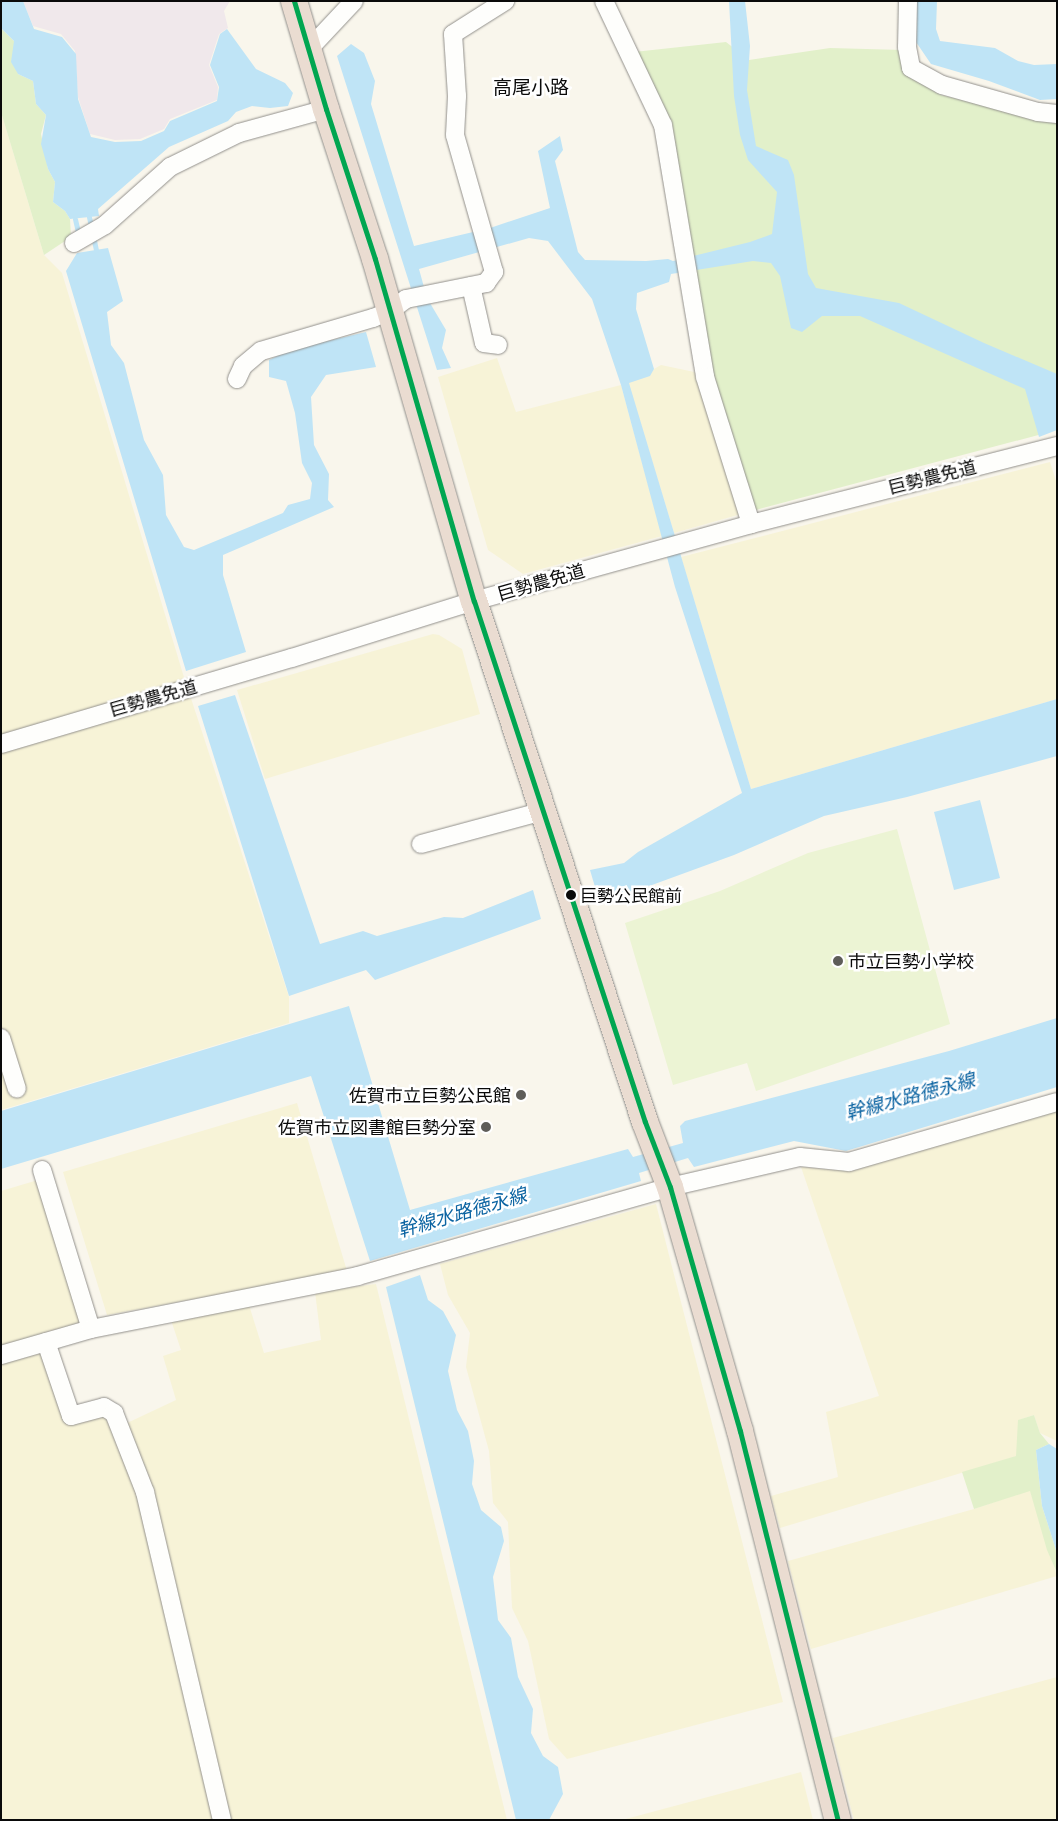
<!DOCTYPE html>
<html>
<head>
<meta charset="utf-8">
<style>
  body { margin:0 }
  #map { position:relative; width:1058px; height:1821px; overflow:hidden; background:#f9f6ec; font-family:Literata,"Noto Sans JP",serif }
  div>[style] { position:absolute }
  .industrial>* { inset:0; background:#f0e8eb }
  .farmland>* { inset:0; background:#f7f3d7 }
  .green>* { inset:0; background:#e2f0ca }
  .pitch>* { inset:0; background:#ecf4d4 }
  .water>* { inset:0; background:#bfe4f6 }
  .stream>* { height:5px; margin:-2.5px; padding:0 2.5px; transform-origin:2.5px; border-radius:2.5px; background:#bfe4f6 }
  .roads { filter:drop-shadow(0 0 1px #92908c) drop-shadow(0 0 1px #92908c) }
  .minor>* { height:18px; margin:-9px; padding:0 9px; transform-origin:9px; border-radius:9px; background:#fefefc }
  .highway>* { height:26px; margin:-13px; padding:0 13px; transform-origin:13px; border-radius:13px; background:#eadcd1 }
  .bus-1>* { height:5px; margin:-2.5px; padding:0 2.5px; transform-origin:2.5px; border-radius:2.5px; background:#00a651 }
  .dots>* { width:14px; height:14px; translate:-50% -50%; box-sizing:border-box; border:2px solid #fff; border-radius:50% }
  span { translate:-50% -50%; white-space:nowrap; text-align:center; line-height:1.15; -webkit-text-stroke:5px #fff; paint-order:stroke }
  .bus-label { font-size:17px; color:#0a0a0a }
  .left { translate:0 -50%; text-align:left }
  .street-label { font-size:18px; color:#0a0a0a }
  .poi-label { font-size:18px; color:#0a0a0a }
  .right { translate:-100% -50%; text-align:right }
  .neighbourhood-label { font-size:19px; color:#0a0a0a }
  .water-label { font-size:19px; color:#0c64a2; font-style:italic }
  .frame { position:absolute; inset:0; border:2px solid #0a0a0a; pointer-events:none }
</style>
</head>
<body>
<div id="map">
  <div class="industrial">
    <div style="clip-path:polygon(23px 1px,230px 1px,224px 11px,228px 28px,219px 34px,209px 65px,218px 87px,217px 100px,170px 119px,164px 129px,140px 139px,115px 140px,90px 134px,78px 97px,75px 51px,61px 34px,33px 26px)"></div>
  </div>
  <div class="farmland">
    <div style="clip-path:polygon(1px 112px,44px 255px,62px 273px,183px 674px,289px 997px,289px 1023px,1px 1110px)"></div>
    <div style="clip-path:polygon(497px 358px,516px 412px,621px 385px,662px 536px,523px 574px,488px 550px,438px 377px)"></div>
    <div style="clip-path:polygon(661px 365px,699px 373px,741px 514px,674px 533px,628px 382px,649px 376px,654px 369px)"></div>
    <div style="clip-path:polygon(1050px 462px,1057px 484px,1057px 699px,751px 789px,681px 557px)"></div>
    <div style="clip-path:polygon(433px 634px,439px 635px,462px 649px,480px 714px,265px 779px,237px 690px)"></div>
    <div style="clip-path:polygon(297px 1103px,347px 1271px,107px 1315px,63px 1172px)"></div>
    <div style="clip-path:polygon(1057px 1109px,1057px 1441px,1040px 1433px,1034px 1415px,1019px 1420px,1017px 1456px,780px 1528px,771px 1496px,838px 1477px,826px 1412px,879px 1396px,801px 1167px,852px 1171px)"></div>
    <div style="clip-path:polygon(38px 1180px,80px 1323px,1px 1346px,1px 1191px)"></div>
    <div style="clip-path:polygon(656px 1204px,783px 1702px,567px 1759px,549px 1739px,528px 1641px,512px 1608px,508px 1522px,493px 1503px,489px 1451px,466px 1367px,470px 1333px,448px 1295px,440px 1264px)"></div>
    <div style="clip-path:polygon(376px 1284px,507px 1820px,229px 1820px,125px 1424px,176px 1400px,163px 1356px,181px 1350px,171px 1320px,249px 1305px,264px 1353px,321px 1340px,315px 1292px)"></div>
    <div style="clip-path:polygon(43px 1349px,70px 1420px,106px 1415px,138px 1493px,215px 1820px,1px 1820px,1px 1361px)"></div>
    <div style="clip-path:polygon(1030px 1490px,1057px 1576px,811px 1649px,788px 1561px,974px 1509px)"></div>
    <div style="clip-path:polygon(1057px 1677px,1057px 1820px,854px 1820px,833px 1738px)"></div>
    <div style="clip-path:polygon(801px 1772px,813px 1820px,622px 1820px)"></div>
  </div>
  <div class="green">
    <div style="clip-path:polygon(1px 28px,14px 41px,18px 74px,33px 81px,36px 104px,46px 115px,41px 134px,48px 169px,55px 182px,53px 202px,65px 211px,70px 219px,71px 237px,44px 255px,1px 112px)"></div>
    <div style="clip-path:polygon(726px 42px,749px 60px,830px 48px,903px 50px,906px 73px,941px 95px,1045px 120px,1057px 120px,1057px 430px,752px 511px,711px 378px,667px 121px,634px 52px)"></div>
    <div style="clip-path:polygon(1034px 1415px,1040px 1433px,1049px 1444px,1036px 1450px,1042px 1506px,1057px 1553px,1057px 1573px,1047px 1550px,1030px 1491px,974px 1509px,962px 1472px,1016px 1456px,1018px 1420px)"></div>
  </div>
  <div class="pitch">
    <div style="clip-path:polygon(897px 829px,950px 1024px,756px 1091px,747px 1063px,673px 1085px,625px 923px,720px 891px,808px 853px)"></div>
  </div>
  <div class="water">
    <div style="clip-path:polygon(1px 1px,23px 1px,34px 29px,62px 37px,76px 54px,78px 99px,91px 137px,115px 142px,141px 141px,164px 131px,170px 121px,217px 101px,219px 87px,210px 65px,220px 34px,227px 29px,256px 69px,285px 83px,293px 93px,288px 106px,270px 108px,252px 106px,236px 112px,228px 121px,169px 147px,98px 209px,99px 216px,70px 219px,65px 211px,53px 202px,55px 182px,48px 169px,41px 144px,46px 115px,36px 104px,33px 81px,18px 74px,11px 62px,14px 41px,1px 28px)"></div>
    <div style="clip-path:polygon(729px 1px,745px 1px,750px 46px,747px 90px,756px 146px,788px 160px,794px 175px,808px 274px,816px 288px,899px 303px,984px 343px,1057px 374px,1057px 430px,1039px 437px,1025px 389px,860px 316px,822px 316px,802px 332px,791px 328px,780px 276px,771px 263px,753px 261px,671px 274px,669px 282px,637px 293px,636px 309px,654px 369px,650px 376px,629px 383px,751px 789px,1057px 699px,1057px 756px,907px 797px,824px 816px,734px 855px,600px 904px,590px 870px,624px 863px,638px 852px,742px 793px,675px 587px,621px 385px,592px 299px,548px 241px,529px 238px,419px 269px,427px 298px,446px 330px,442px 348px,451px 368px,437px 370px,337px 56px,351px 44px,364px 53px,375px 81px,371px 104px,414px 246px,490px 228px,550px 208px,538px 151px,560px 136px,563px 150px,555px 161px,578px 252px,585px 260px,646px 261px,668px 259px,673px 261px,750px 242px,772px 234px,777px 192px,748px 160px,740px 135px,734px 96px)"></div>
    <div style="clip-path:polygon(917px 1px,937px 1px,936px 29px,940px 41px,995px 48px,1018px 61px,1034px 65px,1057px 64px,1057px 99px,1040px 100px,989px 81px,931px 64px,916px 42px)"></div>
    <div style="clip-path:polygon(108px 248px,123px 301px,107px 312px,111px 345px,124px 363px,144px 440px,163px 475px,166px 515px,184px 547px,194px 550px,283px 513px,288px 505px,310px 499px,312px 483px,302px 463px,295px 413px,286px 381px,269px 377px,269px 360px,289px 350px,366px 332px,376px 367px,326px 375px,311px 397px,314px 445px,329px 474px,328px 500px,334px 507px,223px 555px,223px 575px,246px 652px,186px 671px,66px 271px,77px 253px)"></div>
    <div style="clip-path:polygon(235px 695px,320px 944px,363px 931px,377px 936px,444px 917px,463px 918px,533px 890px,541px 919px,375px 980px,366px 970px,289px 996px,198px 706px)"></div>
    <div style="clip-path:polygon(980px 800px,1000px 878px,954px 890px,934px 812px)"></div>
    <div style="clip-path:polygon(349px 1006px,410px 1210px,628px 1149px,633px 1157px,683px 1143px,680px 1126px,685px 1121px,949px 1051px,1057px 1018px,1057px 1087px,846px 1151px,794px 1141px,694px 1167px,688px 1158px,639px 1173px,641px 1181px,370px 1261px,311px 1076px,1px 1169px,1px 1111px)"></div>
    <div style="clip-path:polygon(420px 1275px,428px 1300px,443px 1311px,456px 1335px,448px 1371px,457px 1410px,468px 1431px,474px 1461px,472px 1484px,481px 1510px,501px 1527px,504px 1541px,493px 1577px,498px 1620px,511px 1638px,518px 1677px,533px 1709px,531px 1733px,543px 1756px,558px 1767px,563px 1794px,549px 1820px,516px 1820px,386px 1287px)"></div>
    <div style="clip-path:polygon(1049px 1444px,1057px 1449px,1057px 1553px,1042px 1506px,1036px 1450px)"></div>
  </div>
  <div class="stream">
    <div style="left:89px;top:217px;width:34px;rotate:78deg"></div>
    <div style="left:75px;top:219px;width:17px;rotate:77deg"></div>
  </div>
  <div class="roads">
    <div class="minor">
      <div style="left:604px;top:1px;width:137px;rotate:64.6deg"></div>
      <div style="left:663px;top:125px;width:255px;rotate:80.5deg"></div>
      <div style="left:705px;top:377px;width:154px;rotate:72.6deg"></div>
      <div style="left:908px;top:1px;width:46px;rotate:91.2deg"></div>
      <div style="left:907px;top:47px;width:21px;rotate:79deg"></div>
      <div style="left:911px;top:68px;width:35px;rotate:29deg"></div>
      <div style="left:942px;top:85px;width:100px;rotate:15.7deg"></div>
      <div style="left:1038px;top:112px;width:19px;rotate:6deg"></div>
      <div style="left:308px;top:50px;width:67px;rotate:-46.8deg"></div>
      <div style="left:74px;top:243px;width:36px;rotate:-30deg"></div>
      <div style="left:105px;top:225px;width:87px;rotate:-41.7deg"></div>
      <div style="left:170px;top:167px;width:77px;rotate:-26.2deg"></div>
      <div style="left:239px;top:133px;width:90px;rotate:-15.4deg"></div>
      <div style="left:471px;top:286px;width:58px;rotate:77.2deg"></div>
      <div style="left:484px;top:343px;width:14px;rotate:8deg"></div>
      <div style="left:237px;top:379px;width:14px;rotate:-65deg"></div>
      <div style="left:243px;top:366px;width:23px;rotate:-40deg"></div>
      <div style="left:261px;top:351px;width:117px;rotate:-16.4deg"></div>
      <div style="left:373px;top:318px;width:18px;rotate:-22deg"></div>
      <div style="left:390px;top:311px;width:20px;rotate:-37deg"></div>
      <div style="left:406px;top:299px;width:82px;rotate:-11.3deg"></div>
      <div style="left:486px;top:283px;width:14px;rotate:-54deg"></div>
      <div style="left:494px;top:272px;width:142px;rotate:-105.9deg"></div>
      <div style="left:455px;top:135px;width:39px;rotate:-87deg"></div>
      <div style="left:457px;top:96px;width:62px;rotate:-93.7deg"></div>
      <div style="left:453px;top:34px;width:62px;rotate:-32.4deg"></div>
      <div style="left:1px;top:744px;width:303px;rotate:-16.5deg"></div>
      <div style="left:292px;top:658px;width:191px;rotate:-17.4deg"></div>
      <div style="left:474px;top:601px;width:288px;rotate:-15.5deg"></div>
      <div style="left:751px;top:524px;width:316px;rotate:-14.3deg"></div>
      <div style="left:421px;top:844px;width:126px;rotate:-15.1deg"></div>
      <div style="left:1px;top:1038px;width:53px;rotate:72.6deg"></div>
      <div style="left:42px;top:1170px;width:166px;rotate:72.9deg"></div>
      <div style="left:46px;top:1342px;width:78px;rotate:71.3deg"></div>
      <div style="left:71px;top:1416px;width:34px;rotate:-15deg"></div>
      <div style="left:104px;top:1407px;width:12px;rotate:31deg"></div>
      <div style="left:114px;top:1413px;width:85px;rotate:68.6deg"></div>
      <div style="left:145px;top:1492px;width:337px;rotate:76.8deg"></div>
      <div style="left:1px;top:1355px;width:94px;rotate:-16.1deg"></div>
      <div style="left:91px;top:1329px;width:272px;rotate:-11.2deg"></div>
      <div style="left:358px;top:1276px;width:324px;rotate:-15.9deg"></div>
      <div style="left:670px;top:1187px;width:133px;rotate:-13deg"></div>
      <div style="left:800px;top:1157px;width:49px;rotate:5.8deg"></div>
      <div style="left:849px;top:1162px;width:216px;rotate:-16.1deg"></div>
    </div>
    <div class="highway">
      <div style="left:294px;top:1px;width:113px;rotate:73.5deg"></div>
      <div style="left:326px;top:109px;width:158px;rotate:71.9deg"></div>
      <div style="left:375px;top:259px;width:356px;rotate:73.9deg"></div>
      <div style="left:474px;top:601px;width:548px;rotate:71.83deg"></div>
      <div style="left:645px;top:1122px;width:70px;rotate:69deg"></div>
      <div style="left:670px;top:1187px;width:254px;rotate:74deg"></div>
      <div style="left:740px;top:1431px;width:401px;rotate:75.9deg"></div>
    </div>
  </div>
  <div class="bus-1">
    <div style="left:294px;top:1px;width:113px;rotate:73.5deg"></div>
    <div style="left:326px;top:109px;width:158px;rotate:71.9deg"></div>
    <div style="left:375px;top:259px;width:356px;rotate:73.9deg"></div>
    <div style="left:474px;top:601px;width:548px;rotate:71.83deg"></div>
    <div style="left:645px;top:1122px;width:70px;rotate:69deg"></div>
    <div style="left:670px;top:1187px;width:254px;rotate:74deg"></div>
    <div style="left:740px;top:1431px;width:401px;rotate:75.9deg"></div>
  </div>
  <div class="dots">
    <div style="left:571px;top:895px;background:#0a0a0a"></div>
    <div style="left:838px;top:961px;background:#5e5d59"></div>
    <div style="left:521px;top:1095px;background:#5e5d59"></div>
    <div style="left:486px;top:1127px;background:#5e5d59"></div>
  </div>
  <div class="bus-label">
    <span class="left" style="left:580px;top:895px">巨勢公民館前</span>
  </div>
  <div class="street-label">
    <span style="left:932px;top:477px;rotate:-14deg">巨勢農免道</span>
    <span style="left:541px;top:582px;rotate:-16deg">巨勢農免道</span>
    <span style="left:153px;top:698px;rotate:-16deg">巨勢農免道</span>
  </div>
  <div class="poi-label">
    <span class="left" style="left:848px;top:961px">市立巨勢小学校</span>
    <span class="right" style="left:511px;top:1095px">佐賀市立巨勢公民館</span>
    <span class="right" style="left:476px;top:1127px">佐賀市立図書館巨勢分室</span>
  </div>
  <div class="neighbourhood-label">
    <span style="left:531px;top:87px">高尾小路</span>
  </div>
  <div class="water-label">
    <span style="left:910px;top:1096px;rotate:-15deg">幹線水路徳永線</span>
    <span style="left:462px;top:1212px;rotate:-16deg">幹線水路徳永線</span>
  </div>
  <div class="frame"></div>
</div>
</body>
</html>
